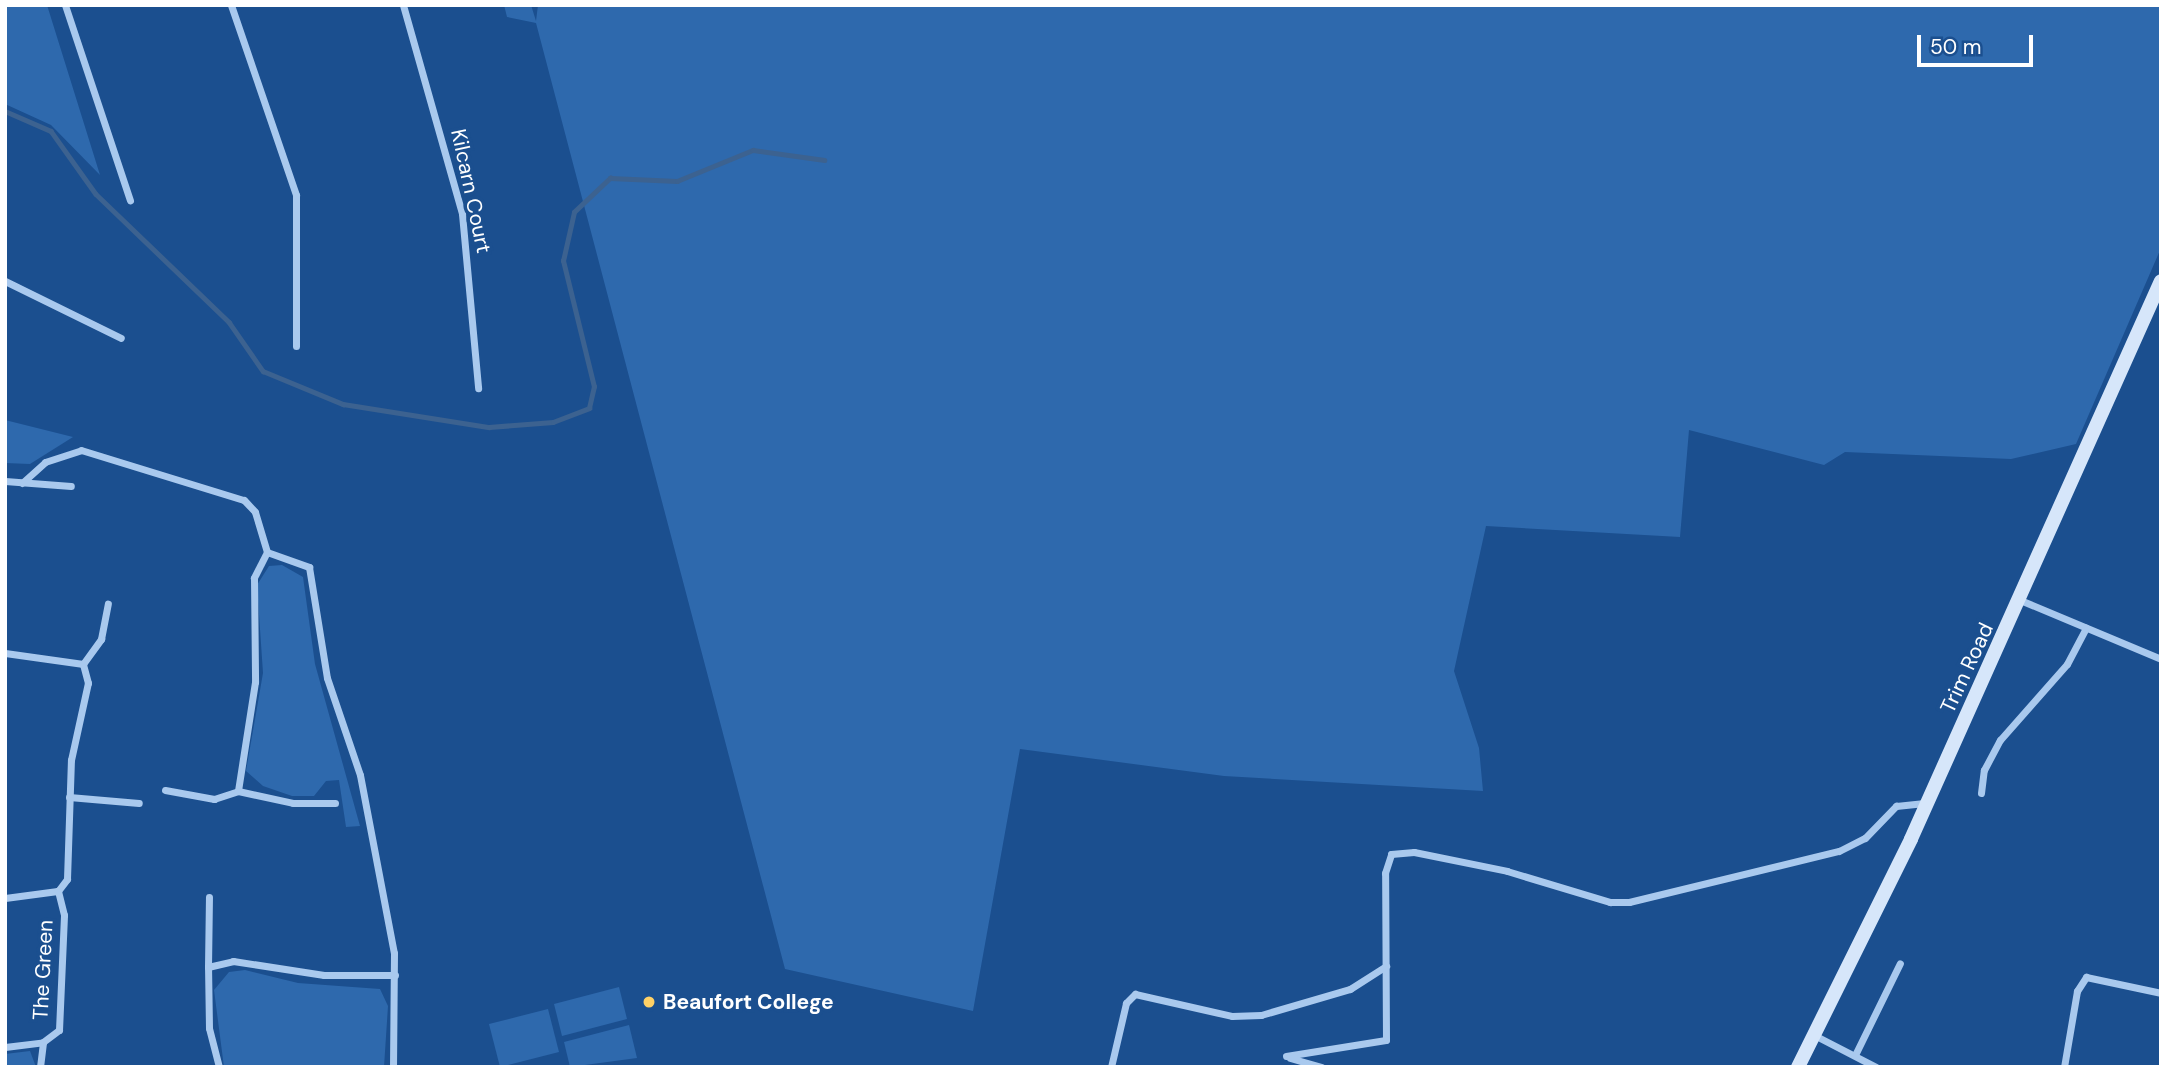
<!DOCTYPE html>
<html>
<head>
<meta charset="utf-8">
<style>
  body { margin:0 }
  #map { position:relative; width:2166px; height:1072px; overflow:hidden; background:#1b4f8f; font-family:"DM Sans",sans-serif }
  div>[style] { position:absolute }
  .green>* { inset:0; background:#2e69ad }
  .stream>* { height:4.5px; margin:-2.25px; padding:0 2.25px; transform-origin:2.25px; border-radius:2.25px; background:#3c6290 }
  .street>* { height:7px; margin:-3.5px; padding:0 3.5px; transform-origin:3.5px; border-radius:3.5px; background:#a9c9ee }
  .secondary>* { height:14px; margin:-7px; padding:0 7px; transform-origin:7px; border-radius:7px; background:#d6e6fa }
  .dots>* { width:19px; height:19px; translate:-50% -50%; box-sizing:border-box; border:4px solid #1b4f8f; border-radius:50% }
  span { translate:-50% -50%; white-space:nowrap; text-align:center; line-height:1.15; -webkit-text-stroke:7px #1b4f8f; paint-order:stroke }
  .street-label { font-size:21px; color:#fff }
  .poi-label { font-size:21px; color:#fff; font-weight:700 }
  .left { translate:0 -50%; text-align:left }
  .frame { position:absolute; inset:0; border:7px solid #fff; pointer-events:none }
  .scale { position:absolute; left:1917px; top:35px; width:116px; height:32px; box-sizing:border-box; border:4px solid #fff; border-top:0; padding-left:9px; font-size:21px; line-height:24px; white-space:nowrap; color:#fff; -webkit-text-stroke:5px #1b4f8f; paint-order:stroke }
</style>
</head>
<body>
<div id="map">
  <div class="green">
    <div style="clip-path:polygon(5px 5px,47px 5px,100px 175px,51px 125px,5px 104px)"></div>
    <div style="clip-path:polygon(504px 5px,531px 5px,536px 21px,538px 5px,2161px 5px,2161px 248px,2076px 444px,2011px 459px,1845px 452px,1824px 465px,1689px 430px,1680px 537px,1486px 526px,1454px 671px,1479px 748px,1483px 791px,1224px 776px,1020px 749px,973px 1011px,785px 969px,536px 23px,507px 17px)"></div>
    <div style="clip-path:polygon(5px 420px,73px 437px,30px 464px,5px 463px)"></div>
    <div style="clip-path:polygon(282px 565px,303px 577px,315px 664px,360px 826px,346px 827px,339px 780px,326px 781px,314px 796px,292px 796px,263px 786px,246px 771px,263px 673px,257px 585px,269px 566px)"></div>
    <div style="clip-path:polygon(245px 970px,298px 983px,380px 989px,388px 1006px,384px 1067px,224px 1067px,214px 990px,229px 972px)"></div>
    <div style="clip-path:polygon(619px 987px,627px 1019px,562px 1036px,554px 1004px)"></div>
    <div style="clip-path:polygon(548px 1009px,559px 1052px,500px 1067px,489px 1024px)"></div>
    <div style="clip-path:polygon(629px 1025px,637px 1058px,570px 1067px,564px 1042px)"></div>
    <div style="clip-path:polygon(30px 1051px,36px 1067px,5px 1067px,5px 1054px)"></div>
  </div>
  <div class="stream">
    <div style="left:5px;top:111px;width:50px;rotate:23.5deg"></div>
    <div style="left:51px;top:131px;width:77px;rotate:54.5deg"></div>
    <div style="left:96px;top:194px;width:185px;rotate:43.9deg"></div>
    <div style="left:229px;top:322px;width:60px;rotate:55.2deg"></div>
    <div style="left:263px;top:371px;width:87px;rotate:22.4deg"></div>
    <div style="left:343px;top:404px;width:148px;rotate:9deg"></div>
    <div style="left:489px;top:427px;width:64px;rotate:-4.5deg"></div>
    <div style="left:553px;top:422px;width:39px;rotate:-21deg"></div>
    <div style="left:589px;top:408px;width:22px;rotate:-77deg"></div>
    <div style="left:594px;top:387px;width:130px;rotate:-103.8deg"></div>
    <div style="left:563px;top:261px;width:50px;rotate:-77.3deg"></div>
    <div style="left:574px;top:212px;width:50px;rotate:-43.4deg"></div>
    <div style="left:610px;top:178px;width:67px;rotate:2.6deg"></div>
    <div style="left:677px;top:181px;width:82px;rotate:-22.2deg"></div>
    <div style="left:753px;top:150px;width:72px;rotate:8deg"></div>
  </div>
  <div class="street">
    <div style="left:65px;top:5px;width:206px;rotate:71.6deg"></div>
    <div style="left:231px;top:5px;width:201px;rotate:71.1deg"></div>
    <div style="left:296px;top:195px;width:151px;rotate:90deg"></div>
    <div style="left:403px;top:5px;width:217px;rotate:74.2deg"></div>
    <div style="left:462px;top:214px;width:175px;rotate:84.7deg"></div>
    <div style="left:5px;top:281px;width:129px;rotate:26.2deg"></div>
    <div style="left:5px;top:481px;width:66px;rotate:4.3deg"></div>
    <div style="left:22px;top:483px;width:31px;rotate:-42deg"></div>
    <div style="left:45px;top:462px;width:38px;rotate:-18deg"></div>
    <div style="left:81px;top:450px;width:170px;rotate:17.1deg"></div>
    <div style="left:244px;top:500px;width:16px;rotate:47deg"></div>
    <div style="left:255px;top:512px;width:42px;rotate:73.3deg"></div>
    <div style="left:267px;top:552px;width:29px;rotate:117deg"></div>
    <div style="left:254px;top:578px;width:104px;rotate:89.4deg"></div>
    <div style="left:255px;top:682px;width:110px;rotate:98.9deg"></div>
    <div style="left:238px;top:791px;width:56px;rotate:12.3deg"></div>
    <div style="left:293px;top:803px;width:42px"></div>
    <div style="left:267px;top:552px;width:45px;rotate:19.7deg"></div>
    <div style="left:309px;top:567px;width:112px;rotate:80.8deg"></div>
    <div style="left:327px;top:678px;width:102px;rotate:71.2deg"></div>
    <div style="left:360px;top:775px;width:181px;rotate:79.2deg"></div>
    <div style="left:394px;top:953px;width:114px;rotate:90.5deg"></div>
    <div style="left:2020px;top:600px;width:153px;rotate:22.7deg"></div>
    <div style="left:5px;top:653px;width:79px;rotate:8deg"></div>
    <div style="left:83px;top:664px;width:31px;rotate:-54deg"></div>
    <div style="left:101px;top:639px;width:36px;rotate:-79deg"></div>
    <div style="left:165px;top:790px;width:50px;rotate:10.4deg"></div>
    <div style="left:214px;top:799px;width:25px;rotate:-18deg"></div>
    <div style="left:1981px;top:793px;width:23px;rotate:-83deg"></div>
    <div style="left:1984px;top:770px;width:34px;rotate:-62deg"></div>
    <div style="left:2000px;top:740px;width:101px;rotate:-48.6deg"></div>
    <div style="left:2067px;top:664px;width:41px;rotate:-62.2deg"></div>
    <div style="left:69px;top:797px;width:70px;rotate:4.9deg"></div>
    <div style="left:5px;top:898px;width:53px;rotate:-7.5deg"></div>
    <div style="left:58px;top:891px;width:15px;rotate:-53deg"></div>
    <div style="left:67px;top:879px;width:119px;rotate:-88.1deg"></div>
    <div style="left:71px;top:760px;width:79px;rotate:-77.6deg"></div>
    <div style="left:88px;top:683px;width:20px;rotate:-105deg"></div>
    <div style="left:208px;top:967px;width:70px;rotate:-89.2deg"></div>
    <div style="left:1814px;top:1035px;width:70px;rotate:27.3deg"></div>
    <div style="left:5px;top:1047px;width:38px;rotate:-7deg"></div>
    <div style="left:1855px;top:1055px;width:102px;rotate:-63.9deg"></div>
    <div style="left:1286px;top:1056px;width:101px;rotate:-9.1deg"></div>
    <div style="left:1386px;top:1040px;width:167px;rotate:-90.3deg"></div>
    <div style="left:1385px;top:873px;width:20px;rotate:-72deg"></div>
    <div style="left:1391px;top:854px;width:23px;rotate:-5deg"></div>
    <div style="left:1414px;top:852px;width:95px;rotate:11.5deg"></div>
    <div style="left:1507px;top:871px;width:108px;rotate:16.8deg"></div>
    <div style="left:1610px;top:902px;width:19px"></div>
    <div style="left:1629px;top:902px;width:216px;rotate:-13.7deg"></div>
    <div style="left:1839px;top:851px;width:29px;rotate:-27deg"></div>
    <div style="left:1865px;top:838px;width:45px;rotate:-45.9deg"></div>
    <div style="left:1896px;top:806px;width:31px;rotate:-6deg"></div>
    <div style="left:1290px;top:1058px;width:33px;rotate:16deg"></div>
    <div style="left:40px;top:1067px;width:25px;rotate:-83deg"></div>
    <div style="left:43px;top:1042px;width:20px;rotate:-37deg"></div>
    <div style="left:59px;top:1030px;width:115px;rotate:-87.5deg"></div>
    <div style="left:64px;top:915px;width:25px;rotate:-104deg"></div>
    <div style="left:219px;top:1067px;width:40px;rotate:-104.4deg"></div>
    <div style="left:209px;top:1028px;width:61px;rotate:-90.9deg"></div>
    <div style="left:208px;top:967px;width:26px;rotate:-13deg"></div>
    <div style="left:233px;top:961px;width:92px;rotate:8.7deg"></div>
    <div style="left:324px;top:975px;width:71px"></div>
    <div style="left:1111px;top:1067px;width:66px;rotate:-76.8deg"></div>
    <div style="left:1126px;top:1003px;width:13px;rotate:-45deg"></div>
    <div style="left:1135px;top:994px;width:99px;rotate:12.8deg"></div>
    <div style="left:1232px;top:1016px;width:29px;rotate:-2deg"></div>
    <div style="left:1261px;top:1015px;width:93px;rotate:-16.3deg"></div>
    <div style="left:1350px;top:989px;width:43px;rotate:-32.6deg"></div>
    <div style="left:2064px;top:1067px;width:77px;rotate:-80.3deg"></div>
    <div style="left:2077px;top:991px;width:17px;rotate:-57deg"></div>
    <div style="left:2086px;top:977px;width:77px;rotate:12deg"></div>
  </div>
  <div class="secondary">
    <div style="left:1798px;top:1067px;width:254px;rotate:-63.6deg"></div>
    <div style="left:1911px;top:839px;width:611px;rotate:-65.87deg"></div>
  </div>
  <div class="dots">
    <div style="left:649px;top:1002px;background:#ffd166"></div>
  </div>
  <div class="street-label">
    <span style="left:471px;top:191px;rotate:78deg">Kilcarn Court</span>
    <span style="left:1967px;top:668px;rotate:-65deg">Trim Road</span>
    <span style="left:43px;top:970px;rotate:-87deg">The Green</span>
  </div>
  <div class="poi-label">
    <span class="left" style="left:663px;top:1002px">Beaufort College</span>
  </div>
  <div class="frame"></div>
  <div class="scale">50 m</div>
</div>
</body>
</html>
